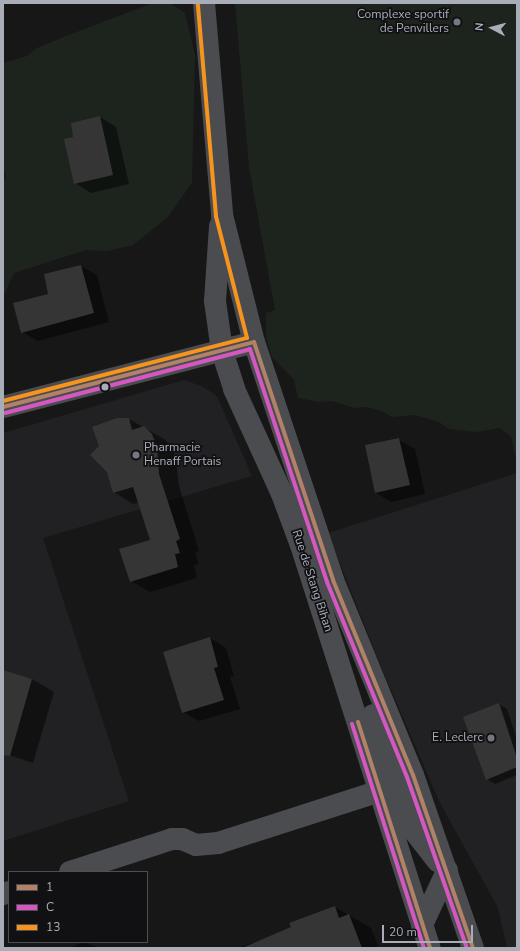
<!DOCTYPE html>
<html>
<head>
<meta charset="utf-8">
<style>
  body { margin:0 }
  #map { position:relative; width:520px; height:951px; overflow:hidden; background:#171717; font-family:"Nunito Sans",sans-serif }
  div>[style] { position:absolute }
  .built>* { inset:0; background:#212123 }
  .green>* { inset:0; background:#1d241e }
  .shadow>* { inset:0; background:#0007 }
  .building>* { inset:0; background:#353536 }
  .minor>* { height:22px; margin:-11px; padding:0 11px; transform-origin:11px; border-radius:11px; background:#4b4c50 }
  .bus-1>* { height:4px; margin:-2px; padding:0 2px; transform-origin:2px; border-radius:2px; background:#b18168 }
  .bus-2>* { height:4px; margin:-2px; padding:0 2px; transform-origin:2px; border-radius:2px; background:#d558c0 }
  .bus-3>* { height:4px; margin:-2px; padding:0 2px; transform-origin:2px; border-radius:2px; background:#f7941d }
  .dots>* { width:11px; height:11px; translate:-50% -50%; box-sizing:border-box; border:2px solid #111113; border-radius:50% }
  span { translate:-50% -50%; white-space:nowrap; text-align:center; line-height:1.15; -webkit-text-stroke:3.5px #111113; paint-order:stroke }
  .poi-label { font-size:12px; color:#a8adb8 }
  .right { translate:-100% -50%; text-align:right }
  .left { translate:0 -50%; text-align:left }
  .street-label { font-size:12px; color:#a8adb8 }
  .frame { position:absolute; inset:0; border:4px solid #a8adb8; pointer-events:none }
  .legend { position:absolute; left:8px; top:871px; width:140px; height:72px; box-sizing:border-box; background:#111113; border:1px solid #4d4f55; margin:0; padding:5px 7px; list-style:none; font-size:12px; color:#a8adb8 }
  .legend li { display:flex; align-items:center; gap:8px; height:20px }
  .legend b { width:20px; border:1px solid #4d4f55 }
  .north { position:absolute; left:472px; top:8px; width:40px; height:40px; -webkit-text-stroke:3px #111113; paint-order:stroke; rotate:276deg; font-size:11px; font-weight:700; line-height:16px; text-align:center; color:#a8adb8 }
  .north::after { content:''; display:block; margin:auto; width:14px; height:18px; background:#a8adb8; clip-path:polygon(50% 0,100% 100%,50% 72%,0 100%) }
  .scale { position:absolute; left:382px; top:925px; width:91px; height:18px; box-sizing:border-box; border:2px solid #a8adb8; border-top:0; padding-left:5px; font-size:12px; line-height:14px; white-space:nowrap; color:#a8adb8; -webkit-text-stroke:3px #111113; paint-order:stroke }
</style>
</head>
<body>
<div id="map">
  <div class="built">
    <div style="clip-path:polygon(184px 380px,202px 386px,217px 396px,252px 476px,43px 538px,129px 801px,3px 841px,3px 433px)"></div>
    <div style="clip-path:polygon(517px 473px,517px 948px,507px 948px,498px 908px,439px 801px,382px 669px,328px 533px)"></div>
  </div>
  <div class="green">
    <div style="clip-path:polygon(153px 3px,170px 3px,185px 13px,195px 55px,192px 183px,167px 218px,133px 245px,107px 251px,86px 250px,14px 273px,3px 297px,3px 181px,6px 177px,3px 166px,3px 63px,27px 56px,37px 48px,61px 38px)"></div>
    <div style="clip-path:polygon(235px 3px,517px 3px,517px 463px,511px 437px,500px 428px,477px 432px,449px 429px,439px 422px,415px 415px,392px 417px,382px 411px,367px 407px,354px 408px,332px 401px,320px 402px,298px 398px,294px 380px,272px 357px,266px 337px,266px 313px,275px 310px,249px 167px)"></div>
  </div>
  <div class="shadow">
    <div style="clip-path:polygon(100px 117px,116px 127px,129px 184px,91px 193px,75px 183px,74px 138px)"></div>
    <div style="clip-path:polygon(81px 266px,97px 275px,109px 322px,38px 341px,22px 332px,50px 295px,45px 275px)"></div>
    <div style="clip-path:polygon(129px 419px,164px 439px,172px 447px,176px 459px,179px 486px,199px 551px,195px 552px,199px 564px,194px 565px,197px 578px,150px 592px,131px 581px,151px 540px,139px 502px,133px 504px,114px 492px)"></div>
    <div style="clip-path:polygon(399px 440px,415px 449px,425px 494px,391px 502px,375px 492px)"></div>
    <div style="clip-path:polygon(210px 638px,226px 648px,234px 676px,230px 677px,240px 709px,199px 721px,183px 712px)"></div>
    <div style="clip-path:polygon(3px 671px,32px 679px,54px 692px,33px 763px,3px 753px)"></div>
    <div style="clip-path:polygon(499px 704px,507px 709px,517px 739px,517px 775px,495px 784px,487px 779px)"></div>
    <div style="clip-path:polygon(335px 907px,371px 928px,379px 948px,239px 948px,293px 927px)"></div>
    <div style="clip-path:polygon(84px 942px,100px 948px,69px 948px)"></div>
  </div>
  <div class="building">
    <div style="clip-path:polygon(100px 116px,113px 175px,74px 184px,64px 139px,73px 137px,71px 123px)"></div>
    <div style="clip-path:polygon(81px 265px,94px 313px,21px 333px,13px 303px,48px 294px,44px 274px)"></div>
    <div style="clip-path:polygon(117px 418px,129px 418px,132px 430px,144px 426px,152px 434px,157px 447px,159px 474px,180px 539px,176px 541px,180px 553px,175px 554px,178px 567px,130px 582px,119px 549px,150px 540px,133px 487px,113px 493px,107px 472px,90px 455px,99px 446px,92px 427px)"></div>
    <div style="clip-path:polygon(399px 438px,410px 485px,375px 493px,365px 445px)"></div>
    <div style="clip-path:polygon(210px 637px,218px 667px,214px 668px,224px 700px,182px 713px,163px 652px)"></div>
    <div style="clip-path:polygon(3px 670px,32px 679px,10px 756px,3px 755px)"></div>
    <div style="clip-path:polygon(499px 703px,517px 758px,517px 767px,486px 780px,463px 717px)"></div>
    <div style="clip-path:polygon(335px 906px,339px 918px,349px 914px,362px 948px,242px 948px,291px 927px,289px 923px)"></div>
  </div>
  <div class="minor">
    <div style="left:204px;top:3px;width:213px;rotate:85.1deg"></div>
    <div style="left:222px;top:215px;width:131px;rotate:75.9deg"></div>
    <div style="left:254px;top:342px;width:251px;rotate:71.6deg"></div>
    <div style="left:333px;top:580px;width:211px;rotate:67.7deg"></div>
    <div style="left:413px;top:775px;width:183px;rotate:70.9deg"></div>
    <div style="left:220px;top:226px;width:75px;rotate:93.8deg"></div>
    <div style="left:215px;top:301px;width:50px;rotate:82deg"></div>
    <div style="left:222px;top:351px;width:40px;rotate:72deg"></div>
    <div style="left:234px;top:389px;width:115px;rotate:65.4deg"></div>
    <div style="left:282px;top:494px;width:54px;rotate:69.6deg"></div>
    <div style="left:301px;top:545px;width:423px;rotate:72.3deg"></div>
    <div style="left:3px;top:407px;width:259px;rotate:-14.5deg"></div>
    <div style="left:373px;top:715px;width:124px;rotate:70.3deg"></div>
    <div style="left:415px;top:832px;width:37px;rotate:52deg"></div>
    <div style="left:70px;top:872px;width:107px;rotate:-17.9deg"></div>
    <div style="left:172px;top:839px;width:10px"></div>
    <div style="left:182px;top:839px;width:15px;rotate:23deg"></div>
    <div style="left:196px;top:845px;width:22px;rotate:-5deg"></div>
    <div style="left:218px;top:843px;width:170px;rotate:-17.8deg"></div>
    <div style="left:3px;top:894px;width:6px;rotate:-18deg"></div>
    <div style="left:422px;top:925px;width:60px;rotate:-65.2deg"></div>
  </div>
  <div class="bus-1">
    <div style="left:3px;top:407px;width:259px;rotate:-14.5deg"></div>
    <div style="left:254px;top:342px;width:251px;rotate:71.6deg"></div>
    <div style="left:333px;top:580px;width:211px;rotate:67.7deg"></div>
    <div style="left:413px;top:775px;width:183px;rotate:70.9deg"></div>
    <div style="left:358px;top:722px;width:237px;rotate:72.3deg"></div>
  </div>
  <div class="bus-2">
    <div style="left:5px;top:413px;width:253px;rotate:-14.6deg"></div>
    <div style="left:250px;top:349px;width:245px;rotate:71.7deg"></div>
    <div style="left:327px;top:582px;width:211px;rotate:67.7deg"></div>
    <div style="left:407px;top:777px;width:181px;rotate:70.7deg"></div>
    <div style="left:352px;top:724px;width:235px;rotate:72.2deg"></div>
  </div>
  <div class="bus-3">
    <div style="left:3px;top:401px;width:252px;rotate:-14.5deg"></div>
    <div style="left:247px;top:338px;width:126px;rotate:-104.3deg"></div>
    <div style="left:216px;top:216px;width:213px;rotate:-94.9deg"></div>
  </div>
  <div class="dots">
    <div style="left:457px;top:22px;background:#757880"></div>
    <div style="left:105px;top:387px;background:#a8adb8"></div>
    <div style="left:136px;top:455px;background:#757880"></div>
    <div style="left:491px;top:738px;background:#757880"></div>
  </div>
  <div class="poi-label">
    <span class="right" style="left:449px;top:22px">Complexe sportif<br>de Penvillers</span>
    <span class="left" style="left:144px;top:455px">Pharmacie<br>Henaff Portais</span>
    <span class="right" style="left:483px;top:738px">E. Leclerc</span>
  </div>
  <div class="street-label">
    <span style="left:312px;top:581px;rotate:72deg">Rue de Stang Bihan</span>
  </div>
  <div class="frame"></div>
  <ul class="legend">
  <li><b style="height:5px;background:#b18168"></b>1</li>
  <li><b style="height:5px;background:#d558c0"></b>C</li>
  <li><b style="height:5px;background:#f7941d"></b>13</li>
  </ul>
  <div class="north">N</div>
  <div class="scale">20 m</div>
</div>
</body>
</html>
